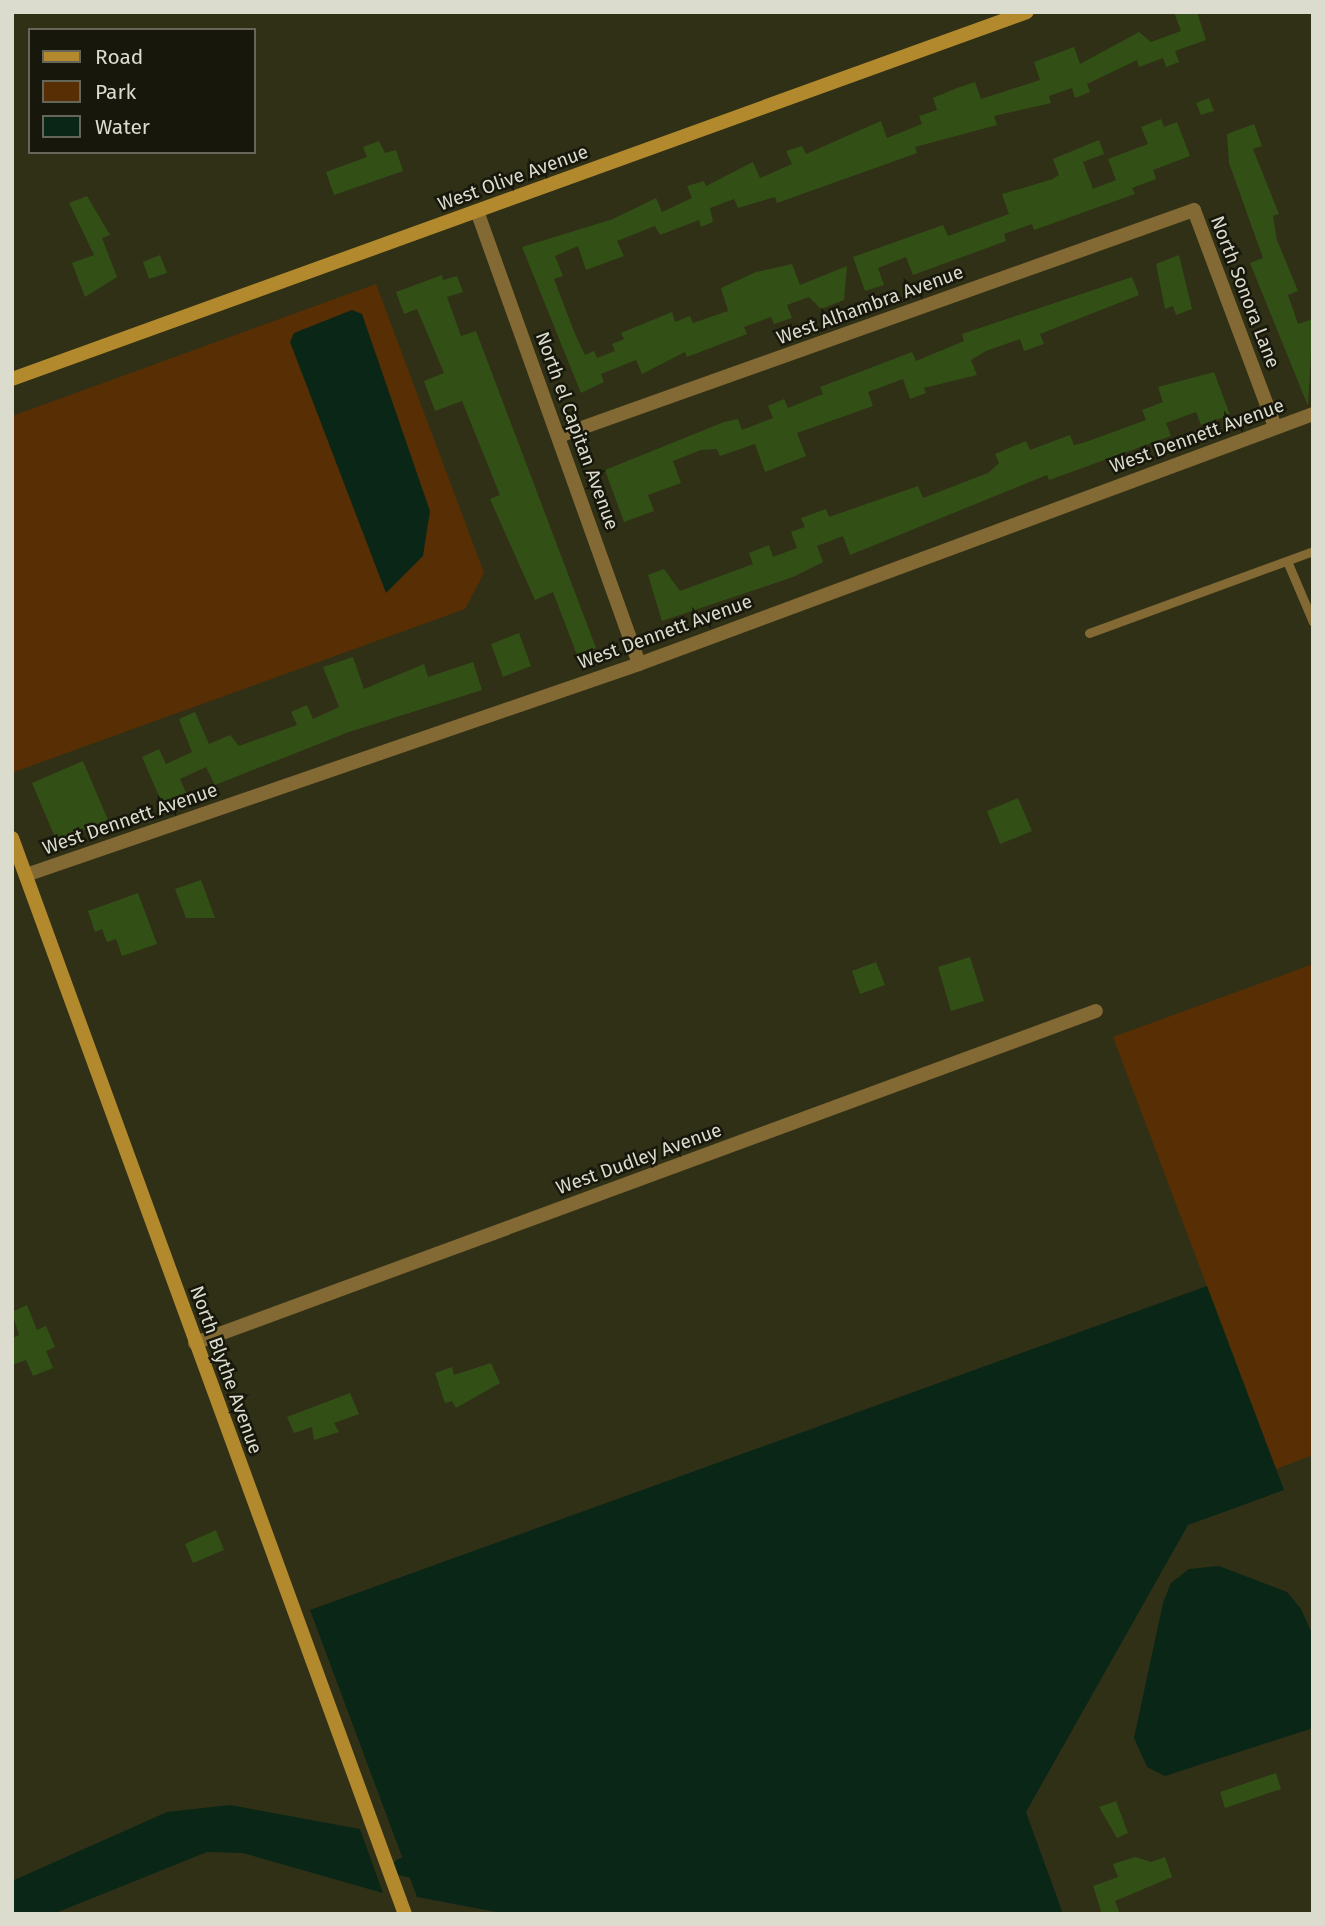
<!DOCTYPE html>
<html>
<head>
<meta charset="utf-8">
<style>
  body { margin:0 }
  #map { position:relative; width:1325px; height:1926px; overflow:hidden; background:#303017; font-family:"Fira Sans",sans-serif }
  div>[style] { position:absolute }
  .green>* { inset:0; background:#582e04 }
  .water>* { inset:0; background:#0a2617 }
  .canal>* { height:18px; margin:-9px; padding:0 9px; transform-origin:9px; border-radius:9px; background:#0a2617 }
  .building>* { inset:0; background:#324f16 }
  .lane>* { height:9px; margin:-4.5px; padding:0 4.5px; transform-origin:4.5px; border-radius:4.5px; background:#836934 }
  .street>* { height:14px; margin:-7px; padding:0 7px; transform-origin:7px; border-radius:7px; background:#836934 }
  .secondary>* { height:14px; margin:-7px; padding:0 7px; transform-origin:7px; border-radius:7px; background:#b2892c }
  span { translate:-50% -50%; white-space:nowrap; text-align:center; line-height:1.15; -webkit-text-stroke:5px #17170c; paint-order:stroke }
  .street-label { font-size:19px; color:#dbdccd }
  .frame { position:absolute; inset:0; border:14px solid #dbdccd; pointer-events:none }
  .legend { position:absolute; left:28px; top:28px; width:228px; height:126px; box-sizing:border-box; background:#17170c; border:2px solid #656659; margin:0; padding:9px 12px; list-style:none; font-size:21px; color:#dbdccd }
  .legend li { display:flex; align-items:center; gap:14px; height:35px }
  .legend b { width:35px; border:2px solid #656659 }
</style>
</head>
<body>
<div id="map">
  <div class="green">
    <div style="clip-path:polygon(376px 284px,484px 573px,465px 609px,14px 772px,12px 416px)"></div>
    <div style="clip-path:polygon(1313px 964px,1313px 1455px,1276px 1469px,1113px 1037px)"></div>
  </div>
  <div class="water">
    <div style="clip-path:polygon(352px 310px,362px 314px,430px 511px,423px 556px,386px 593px,290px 342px,294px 333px)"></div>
    <div style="clip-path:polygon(1207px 1286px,1284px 1490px,1188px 1525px,1026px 1812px,1063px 1914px,507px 1914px,417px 1897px,310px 1610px)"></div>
    <div style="clip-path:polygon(1219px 1566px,1287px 1592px,1301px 1609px,1313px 1636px,1313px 1728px,1165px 1776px,1147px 1767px,1134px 1738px,1163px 1603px,1171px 1583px,1189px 1569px)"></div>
    <div style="clip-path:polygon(230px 1805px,360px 1829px,383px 1893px,243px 1853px,207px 1852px,53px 1914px,12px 1914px,12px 1881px,167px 1812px)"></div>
  </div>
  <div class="canal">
    <div style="left:402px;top:1867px;width:29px;rotate:10deg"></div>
  </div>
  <div class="building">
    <div style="clip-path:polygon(1174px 12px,1197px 12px,1206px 40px,1175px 51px,1179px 62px,1166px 67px,1163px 58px,1139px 67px,1137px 60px,1087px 84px,1090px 92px,1075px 98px,1072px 88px,1049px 96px,1051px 103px,994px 116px,997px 125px,915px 147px,917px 153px,777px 203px,775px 197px,738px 208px,734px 199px,710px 208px,713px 222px,701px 227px,699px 220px,660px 235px,655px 226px,617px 241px,624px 256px,586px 270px,578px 246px,555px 256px,563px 276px,554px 279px,575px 334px,585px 355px,594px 351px,597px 358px,615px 351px,612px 344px,624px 339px,621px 333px,672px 312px,675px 322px,690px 316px,693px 323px,728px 311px,721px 288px,756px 272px,792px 264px,800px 285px,847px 266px,844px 300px,821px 309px,809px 297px,787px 305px,792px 318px,774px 324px,771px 317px,744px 327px,747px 334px,687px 357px,685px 352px,642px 374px,636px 360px,601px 374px,604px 382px,581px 393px,522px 247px,613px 219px,656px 198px,662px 212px,692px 198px,687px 186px,704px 181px,706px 186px,753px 162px,760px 178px,792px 164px,786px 151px,802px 146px,806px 154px,881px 121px,887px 138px,922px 124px,919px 116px,937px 110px,933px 98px,957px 88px,975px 82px,981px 99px,1040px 80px,1034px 62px,1074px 47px,1080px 64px,1139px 32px,1151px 42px,1181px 31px)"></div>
    <div style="clip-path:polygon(1209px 98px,1214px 111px,1201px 115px,1196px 103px)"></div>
    <div style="clip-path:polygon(1161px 119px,1164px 127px,1177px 122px,1190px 156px,1153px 170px,1156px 179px,1132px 188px,1135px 194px,1034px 230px,1032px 224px,1004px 234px,1006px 241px,913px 275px,906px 257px,878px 268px,884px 285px,865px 291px,853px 257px,943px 225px,948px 236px,1009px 214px,1002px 194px,1053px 179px,1059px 175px,1053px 159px,1099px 140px,1104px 154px,1083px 162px,1093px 189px,1116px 180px,1108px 159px,1148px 144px,1141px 127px)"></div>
    <div style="clip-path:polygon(1254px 124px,1262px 146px,1253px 149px,1279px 214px,1273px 216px,1277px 240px,1298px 291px,1288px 295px,1298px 324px,1313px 319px,1308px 406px,1250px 263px,1263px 258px,1229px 163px,1227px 134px)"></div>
    <div style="clip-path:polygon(379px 141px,385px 153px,396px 150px,403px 171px,334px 195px,326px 172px,367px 157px,363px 147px)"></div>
    <div style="clip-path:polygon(87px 196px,110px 235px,102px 238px,117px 277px,85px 297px,72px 263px,94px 255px,69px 203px)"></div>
    <div style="clip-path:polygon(160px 255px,167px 273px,149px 279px,143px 262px)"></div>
    <div style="clip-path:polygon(1179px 255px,1192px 309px,1176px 315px,1173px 306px,1165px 309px,1156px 264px)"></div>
    <div style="clip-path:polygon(442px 275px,443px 280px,457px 276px,463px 292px,447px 297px,461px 336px,476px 331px,596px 648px,577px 655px,553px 592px,535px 600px,490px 499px,500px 495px,462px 401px,435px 411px,424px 381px,444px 373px,417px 309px,404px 314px,396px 292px)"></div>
    <div style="clip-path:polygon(1132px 277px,1139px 295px,1040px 334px,1044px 344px,1024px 351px,1020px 339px,986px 351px,971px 360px,977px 375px,924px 388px,926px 393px,910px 399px,903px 379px,868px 392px,873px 406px,797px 433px,806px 456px,765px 472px,755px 444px,720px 456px,717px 449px,701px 450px,673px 461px,681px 483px,648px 495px,654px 511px,624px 522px,605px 470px,724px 422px,738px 419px,742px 430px,773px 418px,768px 406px,784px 399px,788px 408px,823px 394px,820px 387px,836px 381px,912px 352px,916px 361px,964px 341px,962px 334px)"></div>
    <div style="clip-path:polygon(1214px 372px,1230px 415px,1201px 425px,1196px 412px,1166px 423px,1171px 436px,1049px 480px,1047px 475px,850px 555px,843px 536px,817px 546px,823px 562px,793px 577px,662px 621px,648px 575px,664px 569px,680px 591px,753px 564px,749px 553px,769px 545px,773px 557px,797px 548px,791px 532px,805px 527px,801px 518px,826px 509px,829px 517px,918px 486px,923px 498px,988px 473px,999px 463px,995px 454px,1026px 441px,1030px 450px,1070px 435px,1074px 445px,1083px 443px,1146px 420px,1142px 410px,1163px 402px,1158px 387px)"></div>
    <div style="clip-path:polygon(519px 633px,531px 666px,503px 677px,491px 644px)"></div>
    <div style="clip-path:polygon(353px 657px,364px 689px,424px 664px,428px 677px,473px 662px,482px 690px,349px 732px,215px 785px,206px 767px,180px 779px,186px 793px,162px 803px,142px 757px,159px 749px,166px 764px,192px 752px,179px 719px,195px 712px,209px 744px,230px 735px,239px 746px,297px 725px,291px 712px,307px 705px,313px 719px,339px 707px,323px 667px)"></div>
    <div style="clip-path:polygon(83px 761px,108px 820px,57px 842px,32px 783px)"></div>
    <div style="clip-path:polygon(1018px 798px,1032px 831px,1000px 844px,987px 811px)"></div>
    <div style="clip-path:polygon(201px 880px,215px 918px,186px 918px,175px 889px)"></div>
    <div style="clip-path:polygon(138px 893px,157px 944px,122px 956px,116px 939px,107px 942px,102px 929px,95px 932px,88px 911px)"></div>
    <div style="clip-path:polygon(970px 957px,984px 1001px,951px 1011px,938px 967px)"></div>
    <div style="clip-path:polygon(876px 962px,885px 985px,860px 994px,852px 971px)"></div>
    <div style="clip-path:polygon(27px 1305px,37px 1330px,46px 1326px,55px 1347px,46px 1351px,53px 1368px,33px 1376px,26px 1360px,12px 1365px,12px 1338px,19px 1335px,12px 1312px)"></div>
    <div style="clip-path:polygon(491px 1363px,500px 1383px,456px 1408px,452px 1401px,445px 1403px,435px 1373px,452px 1367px,454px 1375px)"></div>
    <div style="clip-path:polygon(350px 1393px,359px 1414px,334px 1423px,339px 1432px,314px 1440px,312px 1427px,294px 1433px,287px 1417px)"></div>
    <div style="clip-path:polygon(216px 1530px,224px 1550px,193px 1563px,185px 1544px)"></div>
    <div style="clip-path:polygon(1276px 1773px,1281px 1789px,1225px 1808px,1220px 1792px)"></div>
    <div style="clip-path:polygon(1116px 1801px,1128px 1833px,1117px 1838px,1099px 1807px)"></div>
    <div style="clip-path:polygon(1135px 1857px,1151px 1862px,1165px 1857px,1172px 1877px,1115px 1901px,1120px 1914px,1102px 1914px,1093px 1886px,1118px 1877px,1113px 1864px)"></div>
  </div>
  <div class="lane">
    <div style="left:1287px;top:561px;width:66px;rotate:66.9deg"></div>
    <div style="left:1089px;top:633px;width:239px;rotate:-20.1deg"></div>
  </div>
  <div class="street">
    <div style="left:477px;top:211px;width:481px;rotate:70.3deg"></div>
    <div style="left:559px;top:436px;width:674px;rotate:-19.59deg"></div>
    <div style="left:1194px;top:210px;width:232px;rotate:69.5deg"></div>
    <div style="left:26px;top:875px;width:648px;rotate:-18.99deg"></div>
    <div style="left:639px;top:664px;width:719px;rotate:-20.35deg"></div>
    <div style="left:195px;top:1343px;width:960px;rotate:-20.23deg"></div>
  </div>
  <div class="secondary">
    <div style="left:12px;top:379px;width:1079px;rotate:-19.88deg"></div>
    <div style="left:12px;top:838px;width:1146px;rotate:69.94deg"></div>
  </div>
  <div class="street-label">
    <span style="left:513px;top:178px;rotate:-20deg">West Olive Avenue</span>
    <span style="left:1245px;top:292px;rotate:69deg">North Sonora Lane</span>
    <span style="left:870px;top:305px;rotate:-20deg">West Alhambra Avenue</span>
    <span style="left:577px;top:431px;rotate:70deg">North el Capitan Avenue</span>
    <span style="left:1197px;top:436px;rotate:-20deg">West Dennett Avenue</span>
    <span style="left:665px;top:632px;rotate:-20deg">West Dennett Avenue</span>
    <span style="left:130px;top:819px;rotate:-19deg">West Dennett Avenue</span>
    <span style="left:639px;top:1159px;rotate:-20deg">West Dudley Avenue</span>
    <span style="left:226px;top:1370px;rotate:70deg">North Blythe Avenue</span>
  </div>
  <div class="frame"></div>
  <ul class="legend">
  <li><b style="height:9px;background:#b2892c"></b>Road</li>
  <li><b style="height:19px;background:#582e04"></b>Park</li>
  <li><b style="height:19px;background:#0a2617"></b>Water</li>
  </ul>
</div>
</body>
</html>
